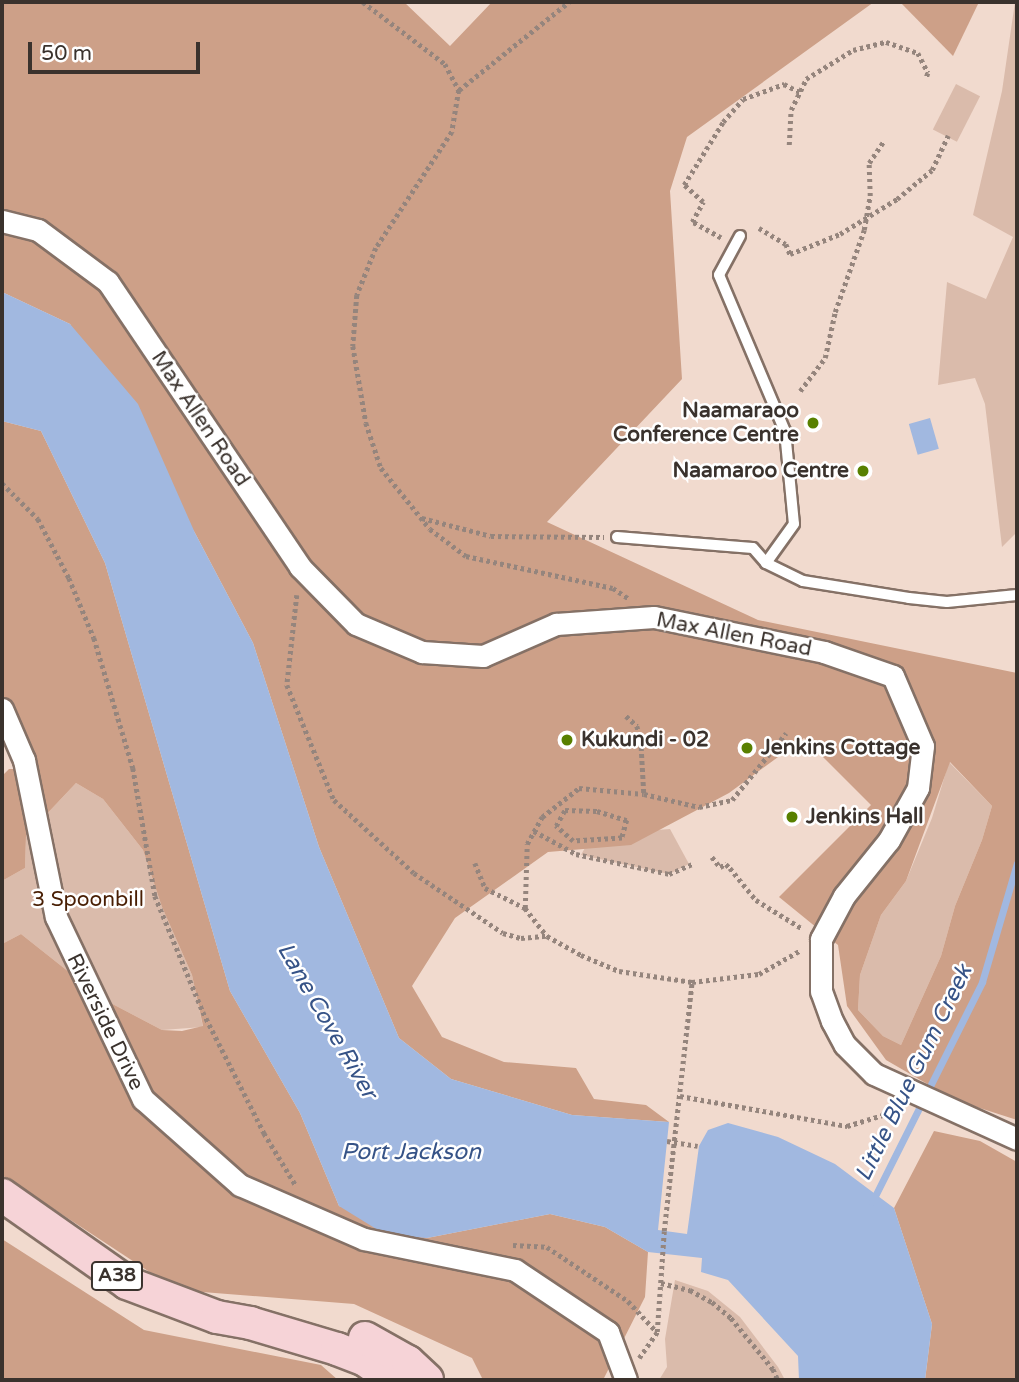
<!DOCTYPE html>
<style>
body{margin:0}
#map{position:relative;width:1019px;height:1382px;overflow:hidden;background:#f1dace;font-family:"Varela Round",sans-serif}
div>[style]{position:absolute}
.green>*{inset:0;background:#dabbab;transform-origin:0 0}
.forest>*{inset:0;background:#cda088}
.water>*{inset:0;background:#a1b8e0;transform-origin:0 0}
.stream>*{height:7px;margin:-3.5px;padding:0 3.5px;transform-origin:3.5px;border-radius:3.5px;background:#a1b8e0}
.path>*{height:4.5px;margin-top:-2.25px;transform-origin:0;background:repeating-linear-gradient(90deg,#95857d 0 3.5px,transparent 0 7px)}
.roads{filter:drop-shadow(2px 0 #857166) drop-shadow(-2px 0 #857166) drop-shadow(0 2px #857166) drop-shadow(0 -2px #857166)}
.service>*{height:10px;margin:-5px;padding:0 5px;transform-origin:5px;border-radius:5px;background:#fff}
.minor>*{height:21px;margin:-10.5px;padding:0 10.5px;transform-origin:10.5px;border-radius:10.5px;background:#fff}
.primary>*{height:32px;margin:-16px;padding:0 16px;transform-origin:16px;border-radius:16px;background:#f6d3d7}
.dots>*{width:19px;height:19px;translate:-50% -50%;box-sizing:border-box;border:4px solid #fff;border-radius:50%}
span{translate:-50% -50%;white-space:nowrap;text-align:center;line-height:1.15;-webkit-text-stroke:5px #fff;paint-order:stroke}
.shield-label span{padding:2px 5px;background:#fff;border:2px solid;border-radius:5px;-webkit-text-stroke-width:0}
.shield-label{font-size:19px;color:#3a322d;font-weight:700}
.poi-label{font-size:21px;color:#3a322d;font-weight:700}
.right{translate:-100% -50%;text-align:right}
.left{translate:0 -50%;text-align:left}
.street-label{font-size:21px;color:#3a322d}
.park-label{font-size:21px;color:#481e03}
.water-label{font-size:23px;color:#365387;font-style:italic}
.frame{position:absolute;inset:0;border:4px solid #3a322d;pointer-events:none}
.scale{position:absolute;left:28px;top:42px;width:172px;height:32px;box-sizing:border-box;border:4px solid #3a322d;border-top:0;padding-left:9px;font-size:21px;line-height:24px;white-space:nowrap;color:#3a322d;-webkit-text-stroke:5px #fff;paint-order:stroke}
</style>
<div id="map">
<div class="green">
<i style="clip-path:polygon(1015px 2px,1017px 2px,1017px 532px,1002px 547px,985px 404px,975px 378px,938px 385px,947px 282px,986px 299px,1013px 237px,973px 215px,1002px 91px)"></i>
<i style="left:956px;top:84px;width:27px;height:51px;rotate:27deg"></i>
<i style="clip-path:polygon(949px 762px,992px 806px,982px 840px,955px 906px,941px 956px,901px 1045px,883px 1036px,858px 1010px,860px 975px,881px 915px,906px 881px,932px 818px)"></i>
<i style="clip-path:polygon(76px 783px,103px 799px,143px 850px,162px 907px,192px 975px,203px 1027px,162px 1030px,103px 999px,21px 934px,2px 944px,2px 881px,25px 868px,26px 836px)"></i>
<i style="clip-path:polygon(670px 829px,689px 864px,669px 874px,581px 855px,592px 835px)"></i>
<i style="clip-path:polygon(675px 1280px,708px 1291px,740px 1317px,778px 1367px,785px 1380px,659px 1380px,667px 1367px,665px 1339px)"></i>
</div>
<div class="forest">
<i style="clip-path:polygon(evenodd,2px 2px,404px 2px,450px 46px,492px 2px,874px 2px,687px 137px,670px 191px,682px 379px,547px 522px,758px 620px,1017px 673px,1017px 1120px,955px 1100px,886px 1060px,847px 1006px,838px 945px,779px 897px,871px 805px,804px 738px,729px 793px,631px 845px,548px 852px,455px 918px,412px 986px,442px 1037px,504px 1062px,576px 1068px,594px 1099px,646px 1105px,669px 1122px,572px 1115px,451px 1079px,399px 1038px,319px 847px,253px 643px,195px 533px,70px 324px,2px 292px,2px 2px,950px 762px,992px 806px,982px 840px,955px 906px,941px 956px,901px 1045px,883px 1036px,858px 1010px,860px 975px,881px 915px,906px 881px,950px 762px)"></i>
<i style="clip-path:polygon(900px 2px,979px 2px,953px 56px)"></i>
<i style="clip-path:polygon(2px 421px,41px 431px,105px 563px,230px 991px,300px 1113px,339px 1206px,427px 1238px,550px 1214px,605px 1227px,648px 1252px,645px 1297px,603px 1380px,483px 1380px,472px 1358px,354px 1304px,177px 1290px,2px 1175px,2px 944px,21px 934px,103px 999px,162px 1030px,182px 1031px,203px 1026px,192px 975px,162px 907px,143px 850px,103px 799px,76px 783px,26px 836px,25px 868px,2px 881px,2px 776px,9px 769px,17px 769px,2px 709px)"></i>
<i style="clip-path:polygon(934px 1131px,980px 1141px,1017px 1162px,1017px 1380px,925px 1380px,932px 1324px,894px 1208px)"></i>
<i style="clip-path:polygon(2px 1239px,144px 1330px,321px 1365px,338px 1380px,2px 1380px)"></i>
</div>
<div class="water">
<i style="clip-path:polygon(2px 292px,70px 324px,138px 404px,195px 533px,253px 643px,319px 847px,399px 1038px,451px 1079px,572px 1115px,669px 1122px,658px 1230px,687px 1234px,699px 1146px,708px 1130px,728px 1123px,778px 1137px,835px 1164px,894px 1208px,932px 1324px,925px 1380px,799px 1380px,798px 1356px,728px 1280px,701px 1272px,702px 1258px,648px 1252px,605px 1227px,550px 1214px,427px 1238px,386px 1235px,339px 1206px,300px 1113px,230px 991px,105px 563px,41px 431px,2px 421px)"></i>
<i style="left:930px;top:418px;width:32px;height:22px;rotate:74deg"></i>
</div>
<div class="stream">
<i style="left:872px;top:1202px;width:246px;rotate:-63.4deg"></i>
<i style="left:982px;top:982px;width:124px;rotate:-73.6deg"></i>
</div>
<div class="path">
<i style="left:363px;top:2px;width:103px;rotate:37.1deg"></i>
<i style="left:445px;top:64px;width:30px;rotate:62deg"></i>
<i style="left:459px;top:90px;width:43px;rotate:99.5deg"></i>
<i style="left:452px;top:132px;width:139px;rotate:123.2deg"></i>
<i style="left:376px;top:248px;width:51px;rotate:112deg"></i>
<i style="left:357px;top:295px;width:51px;rotate:94.5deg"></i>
<i style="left:353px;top:346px;width:78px;rotate:80.4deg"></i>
<i style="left:366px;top:423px;width:47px;rotate:71.6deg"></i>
<i style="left:381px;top:468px;width:78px;rotate:51.2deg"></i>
<i style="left:430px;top:529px;width:45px;rotate:36.9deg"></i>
<i style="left:466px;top:556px;width:150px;rotate:12.3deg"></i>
<i style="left:613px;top:588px;width:18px;rotate:34deg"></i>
<i style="left:459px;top:90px;width:141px;rotate:-38.7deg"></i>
<i style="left:789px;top:145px;width:35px;rotate:-87deg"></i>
<i style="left:791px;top:110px;width:34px;rotate:-64deg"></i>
<i style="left:806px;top:79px;width:55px;rotate:-31.7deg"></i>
<i style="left:853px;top:50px;width:34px;rotate:-14deg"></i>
<i style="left:886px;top:42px;width:34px;rotate:19deg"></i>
<i style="left:918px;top:53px;width:22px;rotate:63deg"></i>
<i style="left:928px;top:73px;width:6px;rotate:108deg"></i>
<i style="left:759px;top:228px;width:31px;rotate:31deg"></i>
<i style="left:786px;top:244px;width:11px;rotate:68deg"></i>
<i style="left:790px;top:254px;width:54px;rotate:-21.8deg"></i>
<i style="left:840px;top:234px;width:67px;rotate:-31.6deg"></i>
<i style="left:897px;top:199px;width:45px;rotate:-39.6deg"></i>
<i style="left:932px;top:170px;width:38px;rotate:-65deg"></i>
<i style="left:721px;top:238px;width:33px;rotate:-151deg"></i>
<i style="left:692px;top:222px;width:23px;rotate:-61deg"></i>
<i style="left:703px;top:202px;width:25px;rotate:-138deg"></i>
<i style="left:684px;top:185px;width:74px;rotate:-58.2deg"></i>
<i style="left:723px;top:122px;width:30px;rotate:-49deg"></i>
<i style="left:743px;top:99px;width:44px;rotate:-20.1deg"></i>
<i style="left:784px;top:84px;width:18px;rotate:27deg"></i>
<i style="left:800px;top:391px;width:41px;rotate:-52.9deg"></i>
<i style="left:825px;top:358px;width:47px;rotate:-77.7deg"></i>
<i style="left:835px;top:312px;width:87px;rotate:-70.5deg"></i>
<i style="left:864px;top:230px;width:35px;rotate:-80deg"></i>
<i style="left:870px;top:196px;width:33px;rotate:-92deg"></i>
<i style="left:869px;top:163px;width:25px;rotate:-56deg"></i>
<i style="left:2px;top:483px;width:51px;rotate:45deg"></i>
<i style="left:38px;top:519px;width:67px;rotate:62.3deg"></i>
<i style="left:69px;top:578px;width:65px;rotate:67.4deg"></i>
<i style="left:94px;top:638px;width:136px;rotate:73.3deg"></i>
<i style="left:133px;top:768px;width:130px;rotate:80.2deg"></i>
<i style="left:155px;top:896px;width:126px;rotate:67.5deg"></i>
<i style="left:203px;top:1012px;width:136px;rotate:63.2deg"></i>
<i style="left:264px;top:1133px;width:60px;rotate:58.7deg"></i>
<i style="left:422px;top:518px;width:71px;rotate:14.6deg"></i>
<i style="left:491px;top:536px;width:113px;rotate:0.5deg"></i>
<i style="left:297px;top:595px;width:91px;rotate:96.3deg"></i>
<i style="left:287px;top:685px;width:124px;rotate:67.8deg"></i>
<i style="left:334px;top:800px;width:108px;rotate:42.4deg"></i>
<i style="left:414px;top:873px;width:107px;rotate:34deg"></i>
<i style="left:503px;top:933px;width:19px;rotate:16deg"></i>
<i style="left:521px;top:938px;width:25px;rotate:-5deg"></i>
<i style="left:626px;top:716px;width:15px;rotate:42deg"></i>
<i style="left:637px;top:726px;width:15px;rotate:74deg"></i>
<i style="left:641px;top:740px;width:54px;rotate:86.8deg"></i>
<i style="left:565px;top:810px;width:32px;rotate:2deg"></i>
<i style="left:597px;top:811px;width:31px;rotate:17deg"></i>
<i style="left:627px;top:820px;width:19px;rotate:106deg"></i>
<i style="left:622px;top:838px;width:49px;rotate:176.5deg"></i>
<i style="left:573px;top:841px;width:23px;rotate:-139deg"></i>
<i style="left:556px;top:826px;width:18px;rotate:-61deg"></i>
<i style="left:534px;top:831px;width:48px;rotate:28.7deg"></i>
<i style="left:576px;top:854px;width:95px;rotate:12.1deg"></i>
<i style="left:669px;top:874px;width:26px;rotate:-23deg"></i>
<i style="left:712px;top:857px;width:13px;rotate:51deg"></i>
<i style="left:720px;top:867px;width:7px;rotate:-27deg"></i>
<i style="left:726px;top:864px;width:6px;rotate:45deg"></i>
<i style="left:730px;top:868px;width:41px;rotate:50.9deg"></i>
<i style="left:756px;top:900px;width:55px;rotate:31.7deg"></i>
<i style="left:475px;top:863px;width:27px;rotate:68deg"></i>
<i style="left:485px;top:888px;width:45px;rotate:26.6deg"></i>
<i style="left:525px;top:908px;width:36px;rotate:52deg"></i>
<i style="left:547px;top:936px;width:39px;rotate:29deg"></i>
<i style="left:581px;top:955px;width:41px;rotate:22.8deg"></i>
<i style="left:619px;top:971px;width:74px;rotate:8.6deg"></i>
<i style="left:692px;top:982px;width:67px;rotate:-6.8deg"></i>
<i style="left:759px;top:974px;width:48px;rotate:-29.7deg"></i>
<i style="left:525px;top:908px;width:64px;rotate:-88.2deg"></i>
<i style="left:527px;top:844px;width:31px;rotate:-61deg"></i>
<i style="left:542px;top:817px;width:47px;rotate:-38.1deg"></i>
<i style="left:579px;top:788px;width:65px;rotate:5.3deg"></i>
<i style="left:644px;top:794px;width:57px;rotate:13.3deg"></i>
<i style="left:699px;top:807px;width:34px;rotate:-12deg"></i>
<i style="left:732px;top:800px;width:86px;rotate:-51.1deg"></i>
<i style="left:680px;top:1096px;width:170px;rotate:10.2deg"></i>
<i style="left:847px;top:1126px;width:37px;rotate:-17deg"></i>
<i style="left:882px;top:1115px;width:16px;rotate:-43deg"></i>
<i style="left:667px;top:1141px;width:31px;rotate:9deg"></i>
<i style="left:513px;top:1245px;width:34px;rotate:3deg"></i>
<i style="left:547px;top:1247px;width:97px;rotate:33.7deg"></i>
<i style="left:628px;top:1301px;width:42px;rotate:46.9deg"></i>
<i style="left:661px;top:1283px;width:30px;rotate:14deg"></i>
<i style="left:690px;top:1290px;width:25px;rotate:29deg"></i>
<i style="left:712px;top:1302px;width:25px;rotate:40deg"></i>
<i style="left:731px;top:1318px;width:66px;rotate:50.5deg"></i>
<i style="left:773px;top:1369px;width:12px;rotate:66deg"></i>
<i style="left:639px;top:1358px;width:32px;rotate:-55deg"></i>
<i style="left:657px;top:1332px;width:101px;rotate:-86deg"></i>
<i style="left:664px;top:1231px;width:251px;rotate:-83.6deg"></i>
</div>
<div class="roads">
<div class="service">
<i style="left:740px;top:236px;width:44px;rotate:118.3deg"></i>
<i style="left:719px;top:275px;width:169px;rotate:67.1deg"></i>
<i style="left:785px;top:431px;width:93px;rotate:84.5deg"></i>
<i style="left:794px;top:524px;width:48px;rotate:125.7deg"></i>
<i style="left:617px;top:537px;width:136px;rotate:4.6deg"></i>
<i style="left:753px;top:548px;width:20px;rotate:49deg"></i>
<i style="left:766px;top:563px;width:41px;rotate:25.9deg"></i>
<i style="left:803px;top:581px;width:107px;rotate:9.1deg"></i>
<i style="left:909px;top:598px;width:38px;rotate:6deg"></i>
<i style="left:947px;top:602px;width:70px;rotate:-5.7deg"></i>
</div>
<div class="minor">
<i style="left:2px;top:221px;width:37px;rotate:14deg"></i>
<i style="left:38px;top:230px;width:87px;rotate:36.6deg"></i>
<i style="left:108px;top:282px;width:344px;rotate:56deg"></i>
<i style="left:300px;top:567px;width:80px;rotate:45.5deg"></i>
<i style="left:356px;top:624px;width:72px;rotate:23deg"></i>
<i style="left:422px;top:652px;width:61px;rotate:3.8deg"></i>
<i style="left:483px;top:656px;width:80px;rotate:-23.7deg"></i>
<i style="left:556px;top:624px;width:98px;rotate:-4.1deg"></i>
<i style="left:654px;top:617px;width:174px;rotate:11.6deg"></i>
<i style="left:824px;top:652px;width:73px;rotate:19.2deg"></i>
<i style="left:893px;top:676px;width:76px;rotate:66.8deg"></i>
<i style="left:923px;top:746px;width:42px;rotate:96.8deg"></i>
<i style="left:918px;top:788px;width:60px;rotate:119.1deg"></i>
<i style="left:889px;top:840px;width:72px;rotate:128.8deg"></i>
<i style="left:844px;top:896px;width:49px;rotate:118.1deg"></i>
<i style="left:821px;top:939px;width:52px;rotate:90deg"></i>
<i style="left:821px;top:991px;width:32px;rotate:70deg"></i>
<i style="left:832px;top:1021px;width:27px;rotate:62deg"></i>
<i style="left:845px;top:1045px;width:41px;rotate:45deg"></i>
<i style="left:874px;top:1074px;width:157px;rotate:24.4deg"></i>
<i style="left:2px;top:709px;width:56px;rotate:66.7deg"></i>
<i style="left:24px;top:760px;width:160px;rotate:78.5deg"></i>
<i style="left:56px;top:917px;width:202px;rotate:64.5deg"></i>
<i style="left:143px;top:1099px;width:130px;rotate:41.6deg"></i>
<i style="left:240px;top:1185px;width:135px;rotate:23.5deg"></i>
<i style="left:364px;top:1239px;width:154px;rotate:11.6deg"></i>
<i style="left:515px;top:1270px;width:112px;rotate:33.7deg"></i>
<i style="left:608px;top:1332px;width:51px;rotate:69.4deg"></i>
</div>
<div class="primary">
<i style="left:2px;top:1195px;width:153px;rotate:35.1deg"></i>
<i style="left:127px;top:1283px;width:96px;rotate:20.7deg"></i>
<i style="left:217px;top:1317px;width:34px;rotate:10deg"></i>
<i style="left:250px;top:1323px;width:91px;rotate:16.6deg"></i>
<i style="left:337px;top:1349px;width:30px;rotate:21deg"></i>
<i style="left:365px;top:1360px;width:35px;rotate:35deg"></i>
<i style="left:365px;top:1338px;width:49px;rotate:29.2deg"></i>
<i style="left:408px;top:1362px;width:26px;rotate:43deg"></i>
</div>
</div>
<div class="dots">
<i style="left:813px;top:423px;background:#588000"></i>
<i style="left:863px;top:471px;background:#588000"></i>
<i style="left:567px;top:740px;background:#588000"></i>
<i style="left:747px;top:748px;background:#588000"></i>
<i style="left:792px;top:817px;background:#588000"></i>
</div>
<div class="shield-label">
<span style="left:117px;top:1276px">A38</span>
</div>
<div class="poi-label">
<span class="right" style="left:799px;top:423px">Naamaraoo<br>Conference Centre</span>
<span class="right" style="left:849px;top:471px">Naamaroo Centre</span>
<span class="left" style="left:581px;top:740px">Kukundi - 02</span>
<span class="left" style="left:761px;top:748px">Jenkins Cottage</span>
<span class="left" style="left:806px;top:817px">Jenkins Hall</span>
</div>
<div class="street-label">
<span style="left:200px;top:419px;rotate:56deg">Max Allen Road</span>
<span style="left:734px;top:635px;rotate:11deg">Max Allen Road</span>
<span style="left:105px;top:1022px;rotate:64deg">Riverside Drive</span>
</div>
<div class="park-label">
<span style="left:88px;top:900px">3 Spoonbill</span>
</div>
<div class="water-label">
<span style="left:327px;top:1021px;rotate:60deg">Lane Cove River</span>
<span style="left:914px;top:1073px;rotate:-64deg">Little Blue Gum Creek</span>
<span style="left:411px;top:1152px">Port Jackson</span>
</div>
<div class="frame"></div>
<div class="scale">50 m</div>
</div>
